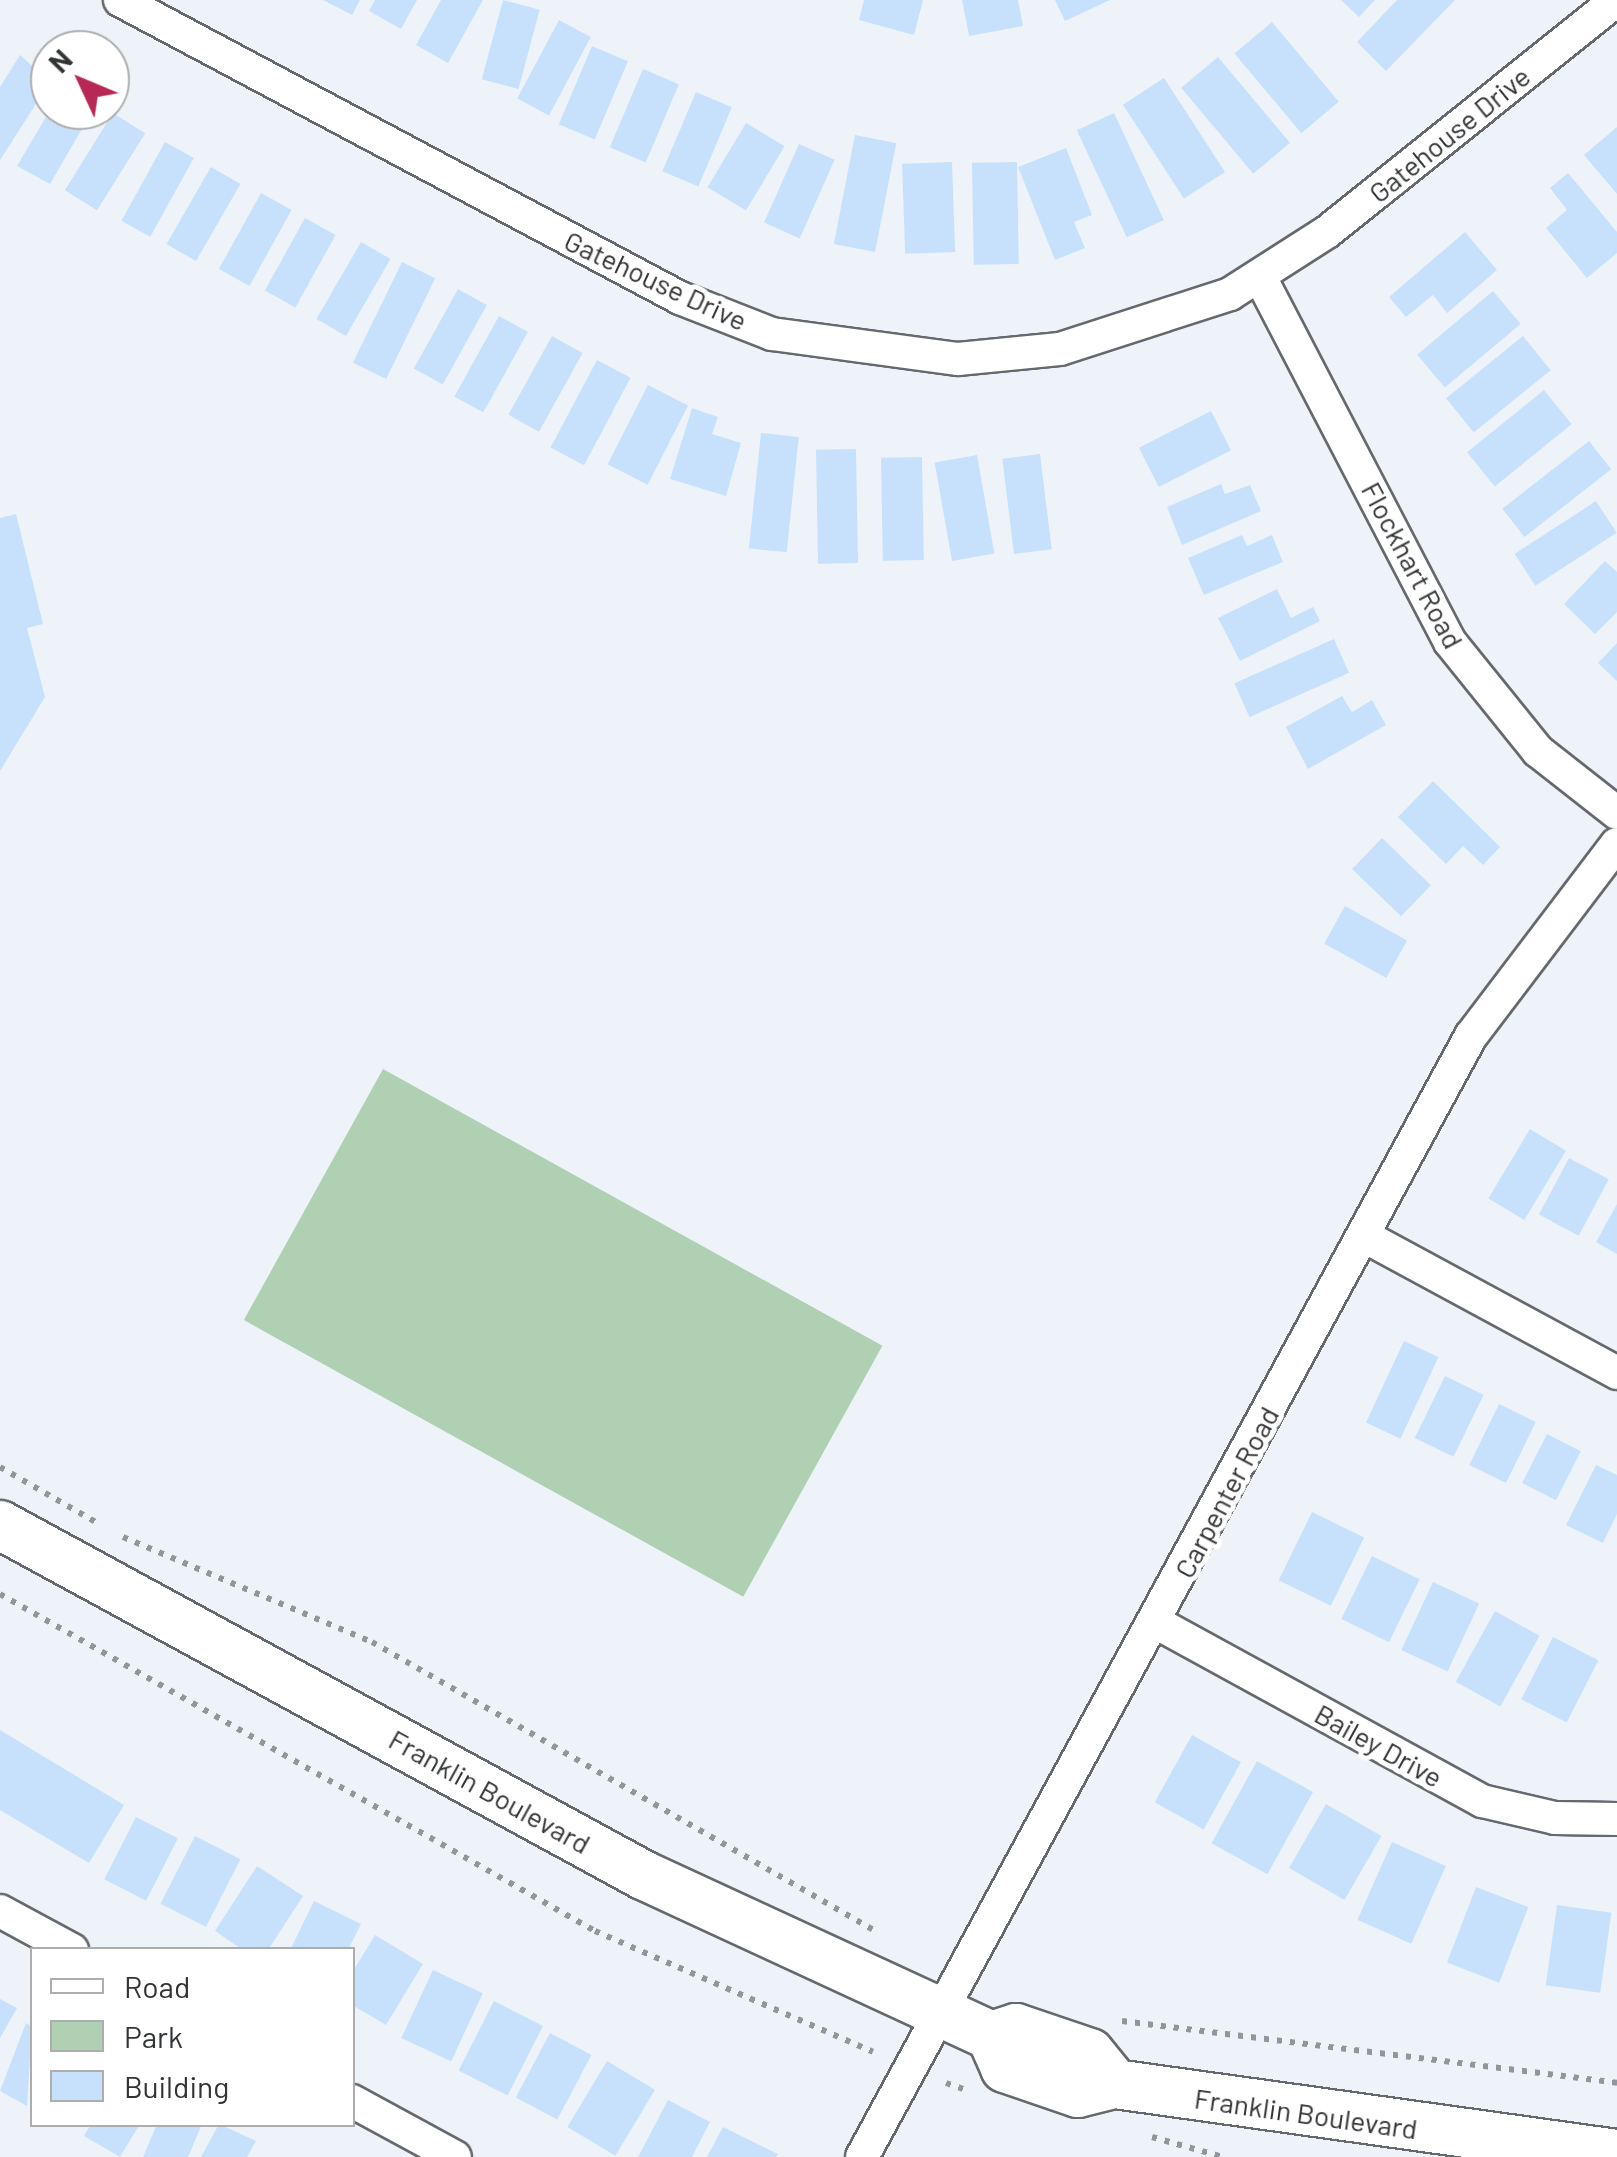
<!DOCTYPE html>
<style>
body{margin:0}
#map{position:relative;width:1617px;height:2157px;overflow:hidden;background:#eef3f9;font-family:Barlow,sans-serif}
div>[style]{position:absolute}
.green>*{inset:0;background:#b0d0b3;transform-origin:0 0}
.building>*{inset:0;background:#c7e1fc;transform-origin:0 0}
.path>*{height:6px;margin-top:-3px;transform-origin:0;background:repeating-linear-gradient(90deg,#92969a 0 5px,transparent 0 13px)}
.roads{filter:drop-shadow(2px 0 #65696e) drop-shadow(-2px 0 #65696e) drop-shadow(0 2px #65696e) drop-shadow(0 -2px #65696e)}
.street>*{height:32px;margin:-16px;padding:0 16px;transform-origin:16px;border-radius:16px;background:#fff}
.secondary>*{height:48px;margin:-24px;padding:0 24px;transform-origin:24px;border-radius:24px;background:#fff}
span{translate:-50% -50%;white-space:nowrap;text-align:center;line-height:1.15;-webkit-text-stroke:10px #fff;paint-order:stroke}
.street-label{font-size:28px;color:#313335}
.legend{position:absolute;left:30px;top:1947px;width:325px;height:180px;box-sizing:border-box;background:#fff;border:2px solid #adadae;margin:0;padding:12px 18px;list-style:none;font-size:30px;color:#313335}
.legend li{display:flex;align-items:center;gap:20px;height:50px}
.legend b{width:50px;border:2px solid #adadae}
.north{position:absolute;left:30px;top:30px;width:100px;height:100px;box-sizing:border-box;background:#fff;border:2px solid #adadae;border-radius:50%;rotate:314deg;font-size:28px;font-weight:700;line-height:40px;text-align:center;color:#313335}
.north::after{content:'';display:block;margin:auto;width:35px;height:45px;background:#b72856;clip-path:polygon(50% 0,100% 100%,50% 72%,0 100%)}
</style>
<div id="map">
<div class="green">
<i style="left:383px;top:1069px;width:571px;height:287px;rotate:29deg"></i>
</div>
<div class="building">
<i style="clip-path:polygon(323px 0,360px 0,352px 15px)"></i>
<i style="clip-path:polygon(375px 0,417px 0,401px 29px,369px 11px)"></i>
<i style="clip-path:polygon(441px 0,483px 0,448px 63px,416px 45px)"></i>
<i style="left:503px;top:0;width:38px;height:82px;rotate:15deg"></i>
<i style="clip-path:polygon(864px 0,923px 0,914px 35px,859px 20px)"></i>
<i style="clip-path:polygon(962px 0,1018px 0,1023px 26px,969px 36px)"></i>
<i style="clip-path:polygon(1055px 0,1110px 0,1065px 21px)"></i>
<i style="clip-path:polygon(1341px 0,1375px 0,1359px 17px)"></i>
<i style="clip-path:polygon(1397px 0,1455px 0,1386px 71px,1357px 42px)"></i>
<i style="left:559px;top:20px;width:36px;height:89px;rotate:28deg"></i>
<i style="left:1272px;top:22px;width:104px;height:49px;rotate:50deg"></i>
<i style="left:592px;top:46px;width:39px;height:85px;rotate:23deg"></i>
<i style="clip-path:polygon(20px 55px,50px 82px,0 160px,0 87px)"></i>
<i style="left:1218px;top:57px;width:112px;height:48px;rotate:50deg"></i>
<i style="left:643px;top:69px;width:39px;height:85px;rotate:23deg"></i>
<i style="left:1164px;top:78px;width:112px;height:49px;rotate:57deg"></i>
<i style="left:696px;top:92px;width:39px;height:86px;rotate:23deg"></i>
<i style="clip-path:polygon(50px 110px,93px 110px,50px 184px,17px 166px)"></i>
<i style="left:113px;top:113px;width:38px;height:91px;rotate:32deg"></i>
<i style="left:1114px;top:113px;width:118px;height:41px;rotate:65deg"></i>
<i style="left:746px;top:123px;width:45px;height:75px;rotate:31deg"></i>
<i style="clip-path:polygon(1617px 127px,1617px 194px,1584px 155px)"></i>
<i style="left:855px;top:135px;width:42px;height:111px;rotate:11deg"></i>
<i style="left:165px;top:142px;width:33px;height:90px;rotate:29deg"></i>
<i style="left:799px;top:144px;width:39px;height:86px;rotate:24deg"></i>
<i style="clip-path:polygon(1066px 148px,1092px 215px,1074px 222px,1085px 248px,1055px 260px,1018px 167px)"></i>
<i style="left:952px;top:162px;width:90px;height:50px;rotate:88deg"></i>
<i style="left:1017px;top:162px;width:102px;height:45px;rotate:89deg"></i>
<i style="left:211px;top:167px;width:34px;height:89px;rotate:30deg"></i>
<i style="clip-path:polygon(1568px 173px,1617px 232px,1617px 253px,1587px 278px,1546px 228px,1567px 210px,1550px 188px)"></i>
<i style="left:261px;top:193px;width:35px;height:87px;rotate:29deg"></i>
<i style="left:305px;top:218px;width:35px;height:83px;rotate:29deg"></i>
<i style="clip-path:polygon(1465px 232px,1497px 270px,1447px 313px,1433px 295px,1406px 317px,1389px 297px)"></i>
<i style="left:361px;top:242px;width:34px;height:89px;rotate:30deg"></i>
<i style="left:402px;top:262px;width:37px;height:112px;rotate:26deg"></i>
<i style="left:458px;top:289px;width:33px;height:91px;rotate:29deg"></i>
<i style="left:1493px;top:291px;width:43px;height:99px;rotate:50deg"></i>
<i style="left:499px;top:316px;width:33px;height:92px;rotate:29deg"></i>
<i style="left:552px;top:336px;width:35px;height:90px;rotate:29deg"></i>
<i style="left:1523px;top:336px;width:44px;height:99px;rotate:51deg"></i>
<i style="left:597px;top:360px;width:38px;height:99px;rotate:28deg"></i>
<i style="left:648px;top:385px;width:45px;height:89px;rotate:27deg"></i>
<i style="left:1544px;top:390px;width:44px;height:99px;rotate:51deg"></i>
<i style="clip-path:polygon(692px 408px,718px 417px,712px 434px,741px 443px,726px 496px,670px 479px)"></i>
<i style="left:1211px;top:411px;width:44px;height:81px;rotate:63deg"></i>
<i style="left:761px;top:433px;width:38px;height:116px;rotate:6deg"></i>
<i style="left:1589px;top:441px;width:36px;height:110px;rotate:52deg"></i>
<i style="left:856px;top:449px;width:114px;height:40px;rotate:89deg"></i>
<i style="left:1040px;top:454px;width:96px;height:38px;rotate:83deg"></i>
<i style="left:977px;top:455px;width:100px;height:43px;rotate:80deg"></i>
<i style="left:922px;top:457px;width:103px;height:41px;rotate:89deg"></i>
<i style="clip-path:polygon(1221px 484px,1225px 494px,1250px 485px,1261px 511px,1182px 545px,1167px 507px)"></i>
<i style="left:1596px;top:501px;width:38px;height:97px;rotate:57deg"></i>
<i style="clip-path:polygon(16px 514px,43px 624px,27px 628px,45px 697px,0 771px,0 518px)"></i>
<i style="clip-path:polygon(1242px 535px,1247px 546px,1272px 535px,1283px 562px,1204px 595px,1188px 558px)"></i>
<i style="clip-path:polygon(1605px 561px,1617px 572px,1617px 612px,1595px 634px,1564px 604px)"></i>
<i style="clip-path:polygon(1277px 589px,1291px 618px,1313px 607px,1320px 621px,1240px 661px,1218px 618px)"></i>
<i style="left:1334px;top:639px;width:37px;height:109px;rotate:66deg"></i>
<i style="clip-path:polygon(1617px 643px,1617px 681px,1598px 663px)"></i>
<i style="clip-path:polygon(1342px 696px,1352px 712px,1372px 700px,1386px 725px,1308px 769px,1286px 727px)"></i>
<i style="clip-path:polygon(1433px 781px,1500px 847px,1483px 865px,1463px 846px,1446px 864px,1398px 817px)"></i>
<i style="left:1382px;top:838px;width:68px;height:43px;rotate:44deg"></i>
<i style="left:1345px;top:906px;width:71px;height:43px;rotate:29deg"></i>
<i style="left:1530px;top:1129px;width:42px;height:81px;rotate:31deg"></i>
<i style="left:1569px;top:1158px;width:45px;height:64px;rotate:28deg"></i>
<i style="clip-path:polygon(1617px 1204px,1617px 1254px,1596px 1242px)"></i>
<i style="left:1404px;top:1341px;width:38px;height:90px;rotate:25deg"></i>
<i style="left:1445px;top:1376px;width:43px;height:69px;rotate:26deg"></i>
<i style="left:1499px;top:1404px;width:41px;height:68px;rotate:26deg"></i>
<i style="left:1547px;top:1434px;width:38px;height:55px;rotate:27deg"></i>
<i style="clip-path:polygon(1596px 1465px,1617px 1475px,1617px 1514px,1603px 1543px,1566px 1525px)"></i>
<i style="left:1312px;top:1512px;width:58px;height:76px;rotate:26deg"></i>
<i style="left:1372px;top:1556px;width:53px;height:70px;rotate:26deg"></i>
<i style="left:1433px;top:1582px;width:51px;height:75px;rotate:25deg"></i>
<i style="left:1495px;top:1611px;width:51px;height:81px;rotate:29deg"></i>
<i style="left:1553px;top:1637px;width:51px;height:70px;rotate:27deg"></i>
<i style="clip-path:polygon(0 1730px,124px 1805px,89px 1863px,0 1810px)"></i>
<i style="left:1192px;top:1735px;width:56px;height:77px;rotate:29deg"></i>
<i style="left:1257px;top:1761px;width:64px;height:94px;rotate:29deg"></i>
<i style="left:1326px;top:1804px;width:64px;height:74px;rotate:30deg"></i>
<i style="left:136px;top:1817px;width:47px;height:70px;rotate:27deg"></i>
<i style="left:195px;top:1836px;width:51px;height:76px;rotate:27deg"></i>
<i style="left:1392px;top:1842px;width:59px;height:85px;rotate:24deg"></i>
<i style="clip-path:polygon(257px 1866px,303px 1896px,268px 1950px,243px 1950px,215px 1931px)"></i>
<i style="left:1476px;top:1887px;width:56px;height:81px;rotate:21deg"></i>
<i style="clip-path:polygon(314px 1901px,361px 1924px,348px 1950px,290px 1950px)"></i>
<i style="left:1557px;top:1905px;width:55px;height:81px;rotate:8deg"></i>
<i style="clip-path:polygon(375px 1935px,423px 1964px,386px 2025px,352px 2005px,352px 1973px)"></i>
<i style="left:433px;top:1970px;width:55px;height:75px;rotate:25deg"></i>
<i style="clip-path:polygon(0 1999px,17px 2008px,0 2038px)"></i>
<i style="left:494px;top:2001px;width:55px;height:78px;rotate:27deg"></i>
<i style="clip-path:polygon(26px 2023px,32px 2027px,27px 2106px,0 2091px)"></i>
<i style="left:550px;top:2033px;width:47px;height:73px;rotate:28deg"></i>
<i style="left:607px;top:2061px;width:56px;height:77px;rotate:31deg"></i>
<i style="clip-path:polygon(668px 2100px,710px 2122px,692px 2157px,638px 2157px)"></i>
<i style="clip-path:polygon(91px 2124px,140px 2124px,120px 2157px,84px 2136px)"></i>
<i style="clip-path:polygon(157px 2124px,202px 2124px,188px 2157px,143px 2157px)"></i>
<i style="clip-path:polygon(219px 2124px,256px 2141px,247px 2157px,201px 2157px)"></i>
<i style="clip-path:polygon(723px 2127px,778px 2154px,776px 2157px,707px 2157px)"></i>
</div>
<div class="path">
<i style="left:0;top:1467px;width:114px;rotate:29.9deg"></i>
<i style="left:123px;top:1537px;width:270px;rotate:22.9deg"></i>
<i style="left:372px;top:1642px;width:577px;rotate:29.86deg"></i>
<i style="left:0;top:1594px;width:684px;rotate:29.53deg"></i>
<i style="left:595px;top:1931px;width:303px;rotate:23.5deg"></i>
<i style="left:1122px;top:2021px;width:499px;rotate:7.1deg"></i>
<i style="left:946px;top:2083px;width:21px;rotate:19deg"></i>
<i style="left:1152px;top:2137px;width:74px;rotate:15.7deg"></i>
</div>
<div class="roads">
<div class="street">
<i style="left:120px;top:0;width:634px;rotate:28.02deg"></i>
<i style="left:680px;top:298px;width:99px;rotate:21.4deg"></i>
<i style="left:772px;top:334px;width:188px;rotate:7.7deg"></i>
<i style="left:958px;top:359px;width:102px;rotate:-5.6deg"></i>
<i style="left:1060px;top:349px;width:179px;rotate:-17.9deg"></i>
<i style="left:1230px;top:294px;width:115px;rotate:-32.6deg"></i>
<i style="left:1327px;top:232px;width:371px;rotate:-38.7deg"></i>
<i style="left:1260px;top:277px;width:411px;rotate:62.5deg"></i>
<i style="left:1450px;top:642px;width:140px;rotate:51.1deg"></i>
<i style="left:1538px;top:751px;width:100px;rotate:38.1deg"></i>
<i style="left:1364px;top:1236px;width:288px;rotate:28.4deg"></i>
<i style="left:1155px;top:1622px;width:373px;rotate:28.7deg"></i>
<i style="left:1482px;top:1801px;width:75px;rotate:13.1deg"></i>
<i style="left:1555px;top:1818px;width:62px;rotate:0.9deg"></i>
<i style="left:0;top:1911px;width:82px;rotate:28.4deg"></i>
<i style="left:352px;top:2101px;width:117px;rotate:28.5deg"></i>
<i style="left:862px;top:2157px;width:1276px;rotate:-61.49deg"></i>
<i style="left:1471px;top:1036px;width:241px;rotate:-52.8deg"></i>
</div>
<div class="secondary">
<i style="left:0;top:1525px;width:732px;rotate:28.56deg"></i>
<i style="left:643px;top:1875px;width:383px;rotate:24.8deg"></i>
<i style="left:991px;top:2036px;width:26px;rotate:-18deg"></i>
<i style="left:1016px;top:2028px;width:78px;rotate:18.7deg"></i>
<i style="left:1090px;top:2053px;width:40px;rotate:51deg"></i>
<i style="left:991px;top:2036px;width:35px;rotate:66deg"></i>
<i style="left:1005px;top:2068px;width:77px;rotate:18.9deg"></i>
<i style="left:1078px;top:2093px;width:38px;rotate:-14deg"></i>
<i style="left:1115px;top:2084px;width:507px;rotate:7.94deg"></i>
</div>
</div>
<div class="street-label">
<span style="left:1449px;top:134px;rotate:-39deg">Gatehouse Drive</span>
<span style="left:656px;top:280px;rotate:25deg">Gatehouse Drive</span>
<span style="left:1413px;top:565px;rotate:62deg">Flockhart Road</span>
<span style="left:1226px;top:1492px;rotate:-62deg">Carpenter Road</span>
<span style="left:1379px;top:1745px;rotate:29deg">Bailey Drive</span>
<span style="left:490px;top:1791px;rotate:29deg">Franklin Boulevard</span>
<span style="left:1306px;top:2113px;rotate:8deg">Franklin Boulevard</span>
</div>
<ul class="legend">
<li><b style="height:12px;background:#fff"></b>Road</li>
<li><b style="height:28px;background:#b0d0b3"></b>Park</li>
<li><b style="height:28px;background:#c7e1fc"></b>Building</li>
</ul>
<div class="north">N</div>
</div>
